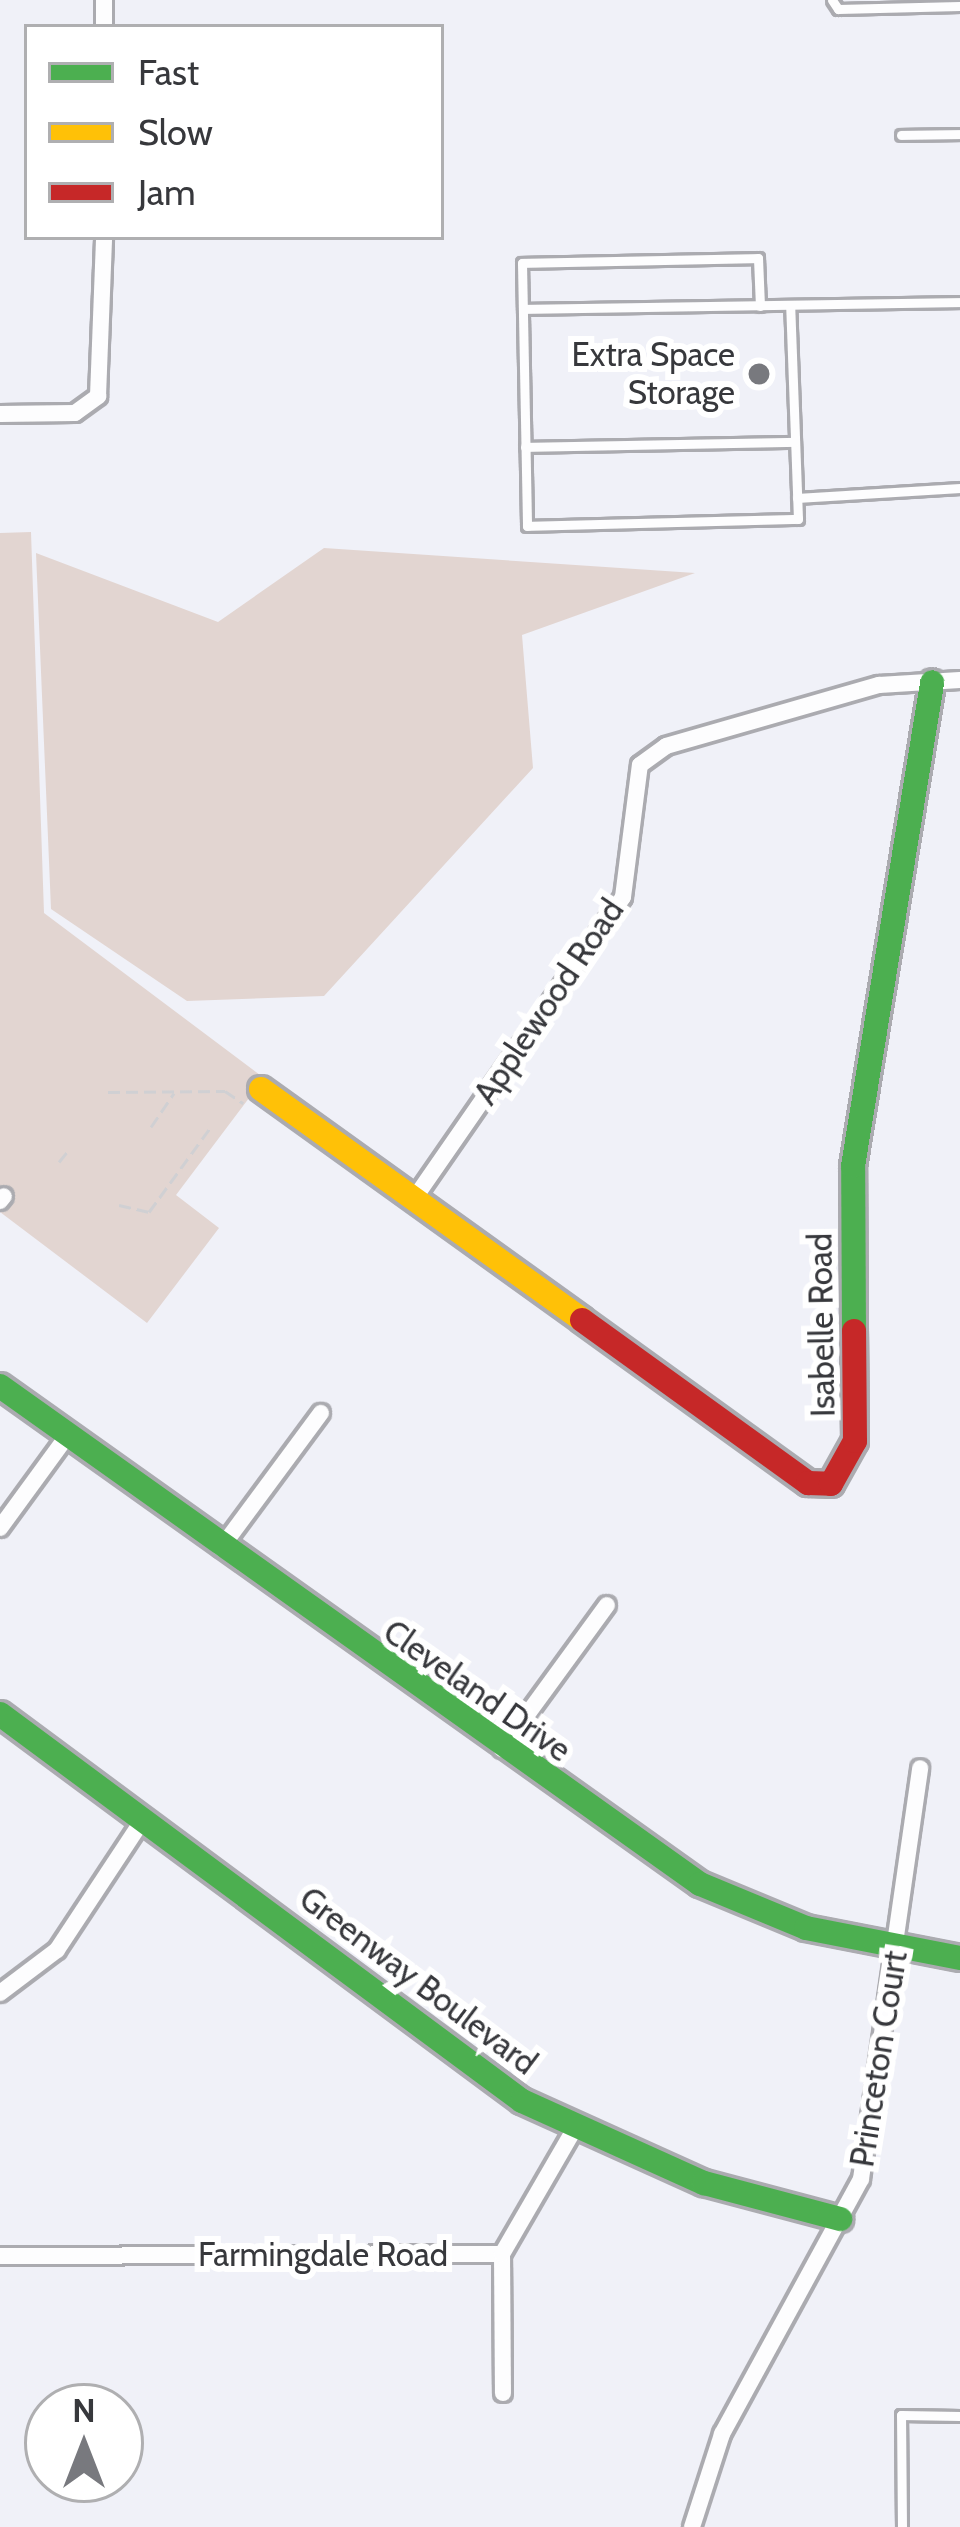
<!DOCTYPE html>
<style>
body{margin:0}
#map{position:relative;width:960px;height:2527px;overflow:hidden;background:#f0f1f8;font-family:Cabin,sans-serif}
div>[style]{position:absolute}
.green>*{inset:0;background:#e2d5d1}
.path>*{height:3px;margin-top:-1.5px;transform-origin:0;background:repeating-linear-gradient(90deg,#d0d0d3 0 12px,transparent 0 18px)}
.roads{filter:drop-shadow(3px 0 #ababb0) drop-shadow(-3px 0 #ababb0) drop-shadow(0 3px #ababb0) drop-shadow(0 -3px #ababb0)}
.lane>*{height:9px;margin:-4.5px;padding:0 4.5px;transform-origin:4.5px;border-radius:4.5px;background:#fdfdfe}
.street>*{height:16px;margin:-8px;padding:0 8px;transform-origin:8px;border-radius:8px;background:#fdfdfe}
.fast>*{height:24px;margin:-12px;padding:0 12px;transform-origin:12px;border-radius:12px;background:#4caf50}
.slow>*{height:24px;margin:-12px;padding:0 12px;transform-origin:12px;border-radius:12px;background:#ffc107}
.jam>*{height:24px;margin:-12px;padding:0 12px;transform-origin:12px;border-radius:12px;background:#c62828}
.dots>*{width:33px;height:33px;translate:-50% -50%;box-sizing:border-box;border:6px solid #fff;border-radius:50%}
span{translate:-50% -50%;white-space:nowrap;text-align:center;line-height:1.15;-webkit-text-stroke:12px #fff;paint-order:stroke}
.poi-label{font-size:33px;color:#37383c}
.right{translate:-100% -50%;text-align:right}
.street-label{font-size:33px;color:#37383c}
.legend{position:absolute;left:24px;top:24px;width:420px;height:216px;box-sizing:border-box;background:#fff;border:3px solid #afafb1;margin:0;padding:15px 21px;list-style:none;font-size:36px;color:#37383c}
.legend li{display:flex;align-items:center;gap:24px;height:60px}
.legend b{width:60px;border:3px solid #afafb1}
.north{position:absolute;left:24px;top:2383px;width:120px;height:120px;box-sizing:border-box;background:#fff;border:3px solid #afafb1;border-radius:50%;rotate:0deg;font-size:33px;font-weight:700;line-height:48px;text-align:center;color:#37383c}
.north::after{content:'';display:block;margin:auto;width:42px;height:54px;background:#78797e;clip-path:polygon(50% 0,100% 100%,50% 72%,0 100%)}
</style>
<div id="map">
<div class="green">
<i style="clip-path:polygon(31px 532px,44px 913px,264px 1078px,176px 1195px,219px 1228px,147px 1323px,0 1212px,0 533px)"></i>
<i style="clip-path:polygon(324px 548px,695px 573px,522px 635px,533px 768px,324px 996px,187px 1001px,51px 909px,36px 553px,218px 622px)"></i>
</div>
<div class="path">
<i style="left:108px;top:1092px;width:117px;rotate:-0.5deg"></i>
<i style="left:225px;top:1091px;width:22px;rotate:34deg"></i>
<i style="left:151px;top:1127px;width:41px;rotate:-55.9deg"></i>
<i style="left:59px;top:1162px;width:13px;rotate:-51deg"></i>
<i style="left:119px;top:1205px;width:31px;rotate:13deg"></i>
<i style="left:149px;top:1212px;width:104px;rotate:-54deg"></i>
</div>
<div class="roads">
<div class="lane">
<i style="left:832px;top:0;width:11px;rotate:56deg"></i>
<i style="left:838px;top:9px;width:122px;rotate:-1.4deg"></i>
<i style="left:901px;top:135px;width:59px;rotate:-1deg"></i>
<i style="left:760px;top:306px;width:48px;rotate:-92.4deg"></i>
<i style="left:758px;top:258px;width:236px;rotate:178.8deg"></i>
<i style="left:522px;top:263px;width:263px;rotate:88.9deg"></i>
<i style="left:527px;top:526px;width:271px;rotate:-1.5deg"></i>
<i style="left:798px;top:519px;width:214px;rotate:-92.1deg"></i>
<i style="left:523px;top:309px;width:437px;rotate:-0.9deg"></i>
<i style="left:525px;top:447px;width:270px;rotate:-1.1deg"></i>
<i style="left:797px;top:498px;width:163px;rotate:-3.5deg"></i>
<i style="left:902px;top:2527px;width:112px;rotate:-90.5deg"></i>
<i style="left:901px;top:2415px;width:59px;rotate:1deg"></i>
</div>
<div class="street">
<i style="left:104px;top:27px;width:27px;rotate:-90deg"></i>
<i style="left:0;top:414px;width:75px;rotate:-0.8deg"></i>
<i style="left:75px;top:413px;width:29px;rotate:-36deg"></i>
<i style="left:98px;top:396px;width:159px;rotate:-87.8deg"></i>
<i style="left:414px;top:1199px;width:367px;rotate:-55.3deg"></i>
<i style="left:623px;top:897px;width:133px;rotate:-82.7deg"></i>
<i style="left:640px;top:765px;width:32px;rotate:-36deg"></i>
<i style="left:666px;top:746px;width:222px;rotate:-16deg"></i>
<i style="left:879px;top:685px;width:81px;rotate:-3.5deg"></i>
<i style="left:0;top:1201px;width:6px;rotate:-51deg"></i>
<i style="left:0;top:1528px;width:114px;rotate:-53.9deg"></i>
<i style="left:221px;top:1548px;width:168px;rotate:-53.5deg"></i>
<i style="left:502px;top:1749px;width:178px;rotate:-53.9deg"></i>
<i style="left:0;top:1993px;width:71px;rotate:-37deg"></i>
<i style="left:57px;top:1950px;width:158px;rotate:-56.6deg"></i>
<i style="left:502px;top:2254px;width:139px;rotate:89.6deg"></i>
<i style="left:0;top:2256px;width:502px;rotate:-0.23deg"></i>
<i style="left:502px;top:2254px;width:143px;rotate:-59.9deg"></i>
<i style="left:692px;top:2527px;width:98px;rotate:-72.1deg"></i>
<i style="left:722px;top:2434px;width:290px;rotate:-61.4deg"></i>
<i style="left:861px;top:2179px;width:415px;rotate:-81.8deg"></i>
</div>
<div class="fast">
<i style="left:854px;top:1331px;width:165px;rotate:-90.3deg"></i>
<i style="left:853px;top:1166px;width:490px;rotate:-80.7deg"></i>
<i style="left:0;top:1386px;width:859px;rotate:35.43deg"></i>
<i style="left:700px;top:1884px;width:115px;rotate:22.5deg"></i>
<i style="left:806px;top:1928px;width:157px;rotate:11deg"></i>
<i style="left:0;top:1714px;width:650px;rotate:36.55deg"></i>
<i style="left:522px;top:2101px;width:200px;rotate:24.3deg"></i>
<i style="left:704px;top:2183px;width:141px;rotate:14.8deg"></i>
</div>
<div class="slow">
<i style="left:261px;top:1089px;width:395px;rotate:35.7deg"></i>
</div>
<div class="jam">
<i style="left:582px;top:1320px;width:279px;rotate:35.8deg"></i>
<i style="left:808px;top:1483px;width:23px;rotate:2deg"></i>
<i style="left:831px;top:1484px;width:49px;rotate:-60.8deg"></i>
<i style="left:855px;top:1441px;width:110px;rotate:-90.5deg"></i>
</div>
</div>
<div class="dots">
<i style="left:759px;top:374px;background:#78797e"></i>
</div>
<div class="poi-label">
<span class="right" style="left:735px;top:374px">Extra Space<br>Storage</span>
</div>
<div class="street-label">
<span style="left:549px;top:1002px;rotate:-56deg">Applewood Road</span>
<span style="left:822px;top:1325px;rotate:-91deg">Isabelle Road</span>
<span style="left:477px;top:1691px;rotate:35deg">Cleveland Drive</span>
<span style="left:418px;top:1981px;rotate:37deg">Greenway Boulevard</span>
<span style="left:879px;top:2059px;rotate:-81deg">Princeton Court</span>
<span style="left:323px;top:2255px">Farmingdale Road</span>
</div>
<ul class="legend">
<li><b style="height:15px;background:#4caf50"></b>Fast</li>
<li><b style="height:15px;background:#ffc107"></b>Slow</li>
<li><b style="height:15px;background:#c62828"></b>Jam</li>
</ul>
<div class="north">N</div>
</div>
